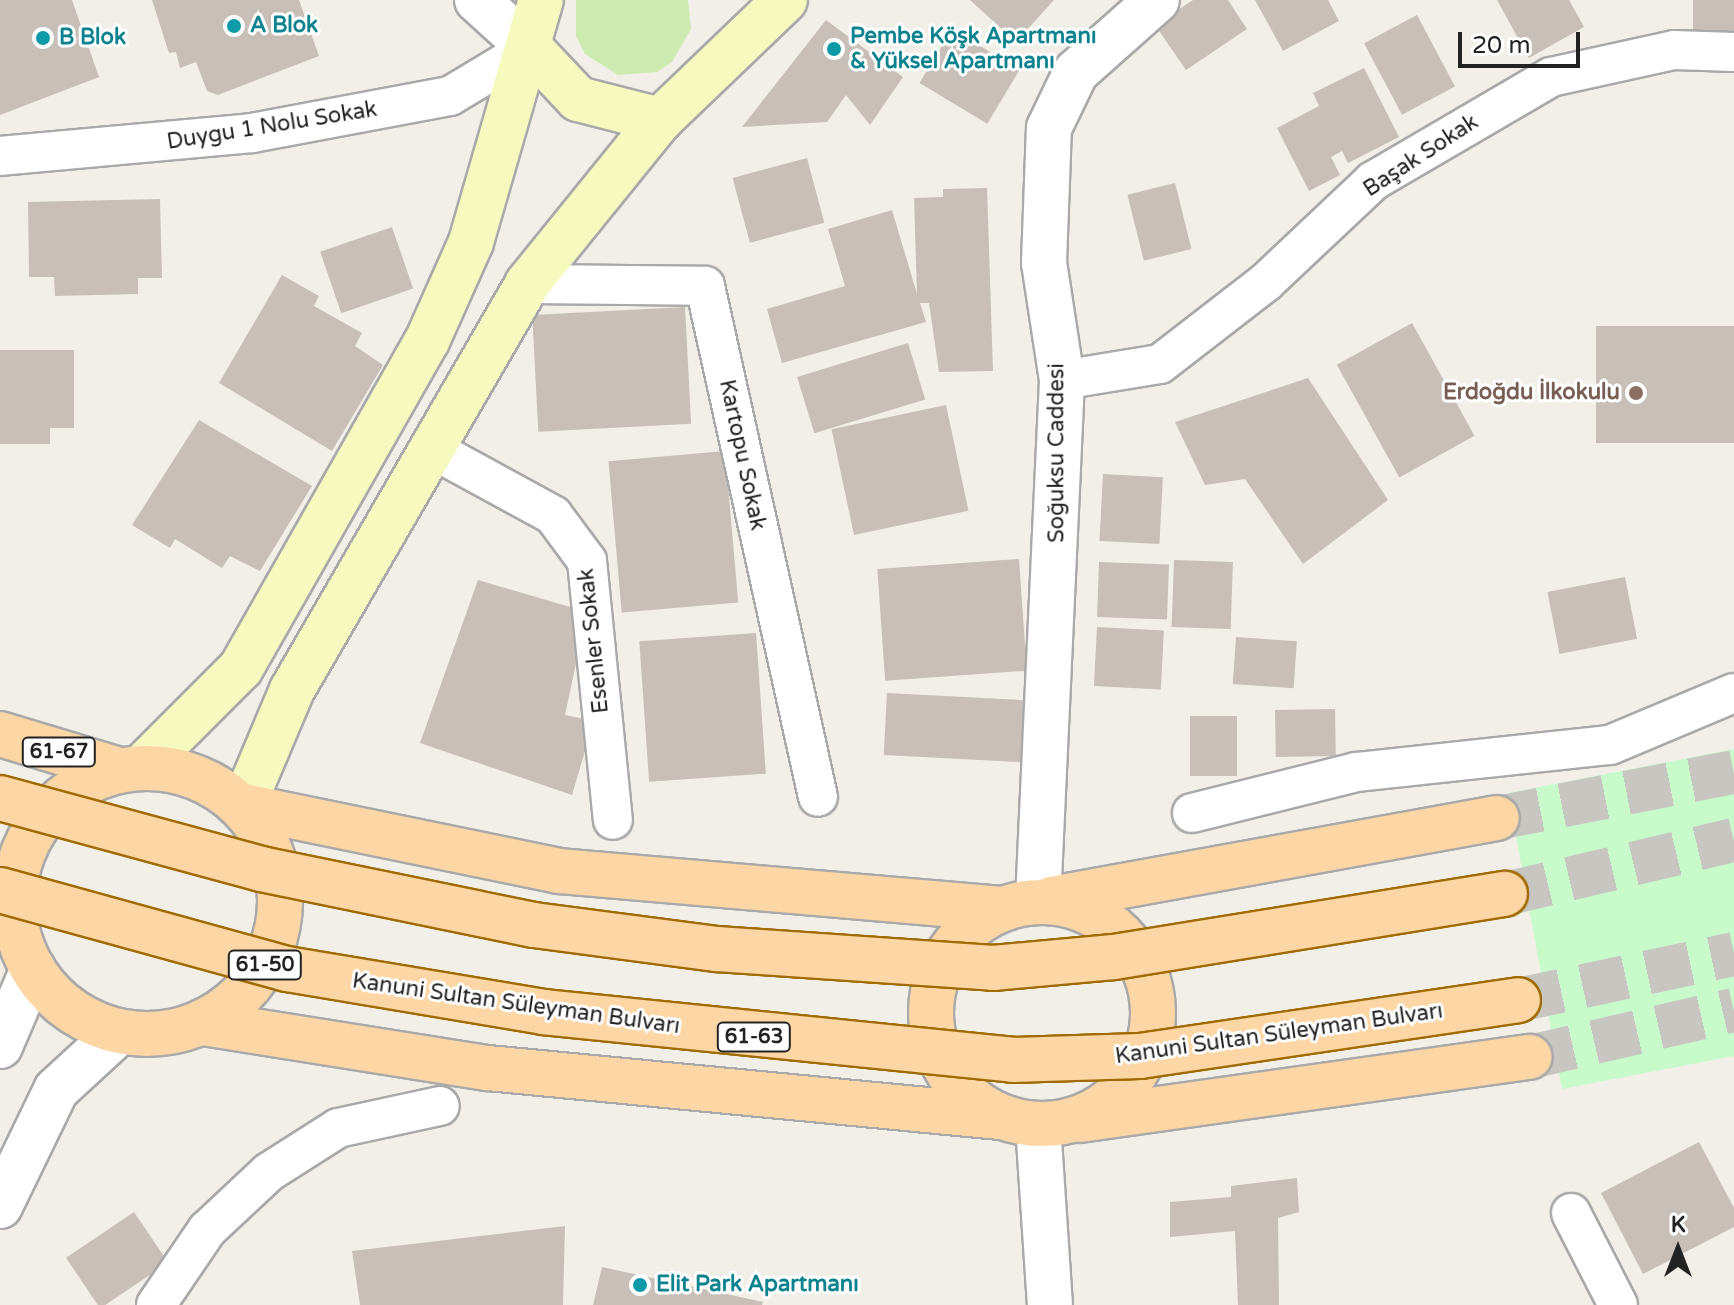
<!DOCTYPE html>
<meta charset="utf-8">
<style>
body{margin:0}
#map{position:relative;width:1734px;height:1305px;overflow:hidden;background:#f2efe9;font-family:"Varela Round",sans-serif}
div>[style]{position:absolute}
.grass>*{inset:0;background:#cdebb0}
.park>*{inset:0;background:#c8facc}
.building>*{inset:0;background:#c7bfb8;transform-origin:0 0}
.secondary-tunnel>*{height:44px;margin-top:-22px;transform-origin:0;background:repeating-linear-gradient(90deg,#c8c6c1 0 44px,transparent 0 66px)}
.primary-tunnel>*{height:44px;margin-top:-22px;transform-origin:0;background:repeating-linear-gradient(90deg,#c8c6c1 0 44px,transparent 0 66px)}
.roads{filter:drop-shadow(2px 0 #a9a9a9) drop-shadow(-2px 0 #a9a9a9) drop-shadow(0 2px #a9a9a9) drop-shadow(0 -2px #a9a9a9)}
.minor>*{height:38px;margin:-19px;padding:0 19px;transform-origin:19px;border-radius:19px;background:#fff}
.tertiary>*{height:44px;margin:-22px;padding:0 22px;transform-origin:22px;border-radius:22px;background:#fff}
.secondary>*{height:44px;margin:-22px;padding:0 22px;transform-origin:22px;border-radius:22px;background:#f7fabf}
.primary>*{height:44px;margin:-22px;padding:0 22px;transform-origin:22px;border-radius:22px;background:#fcd6a4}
.primary>.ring{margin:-22px;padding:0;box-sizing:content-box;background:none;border:44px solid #fcd6a4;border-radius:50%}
.bridges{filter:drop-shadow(2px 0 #a06b00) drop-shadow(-2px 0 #a06b00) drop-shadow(0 2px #a06b00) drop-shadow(0 -2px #a06b00)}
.primary-bridge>*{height:44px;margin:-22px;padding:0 22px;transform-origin:22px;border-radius:22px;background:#fcd6a4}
.dots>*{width:22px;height:22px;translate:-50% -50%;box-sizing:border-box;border:4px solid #fff;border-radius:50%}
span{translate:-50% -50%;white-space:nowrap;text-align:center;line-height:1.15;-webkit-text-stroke:6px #fff;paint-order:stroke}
.shield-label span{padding:2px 6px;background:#fff;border:2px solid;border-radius:6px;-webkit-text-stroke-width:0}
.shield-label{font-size:20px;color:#222;font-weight:700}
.culture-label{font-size:22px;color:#0d838f;font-weight:700}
.left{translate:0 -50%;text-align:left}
.street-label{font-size:22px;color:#222}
.education-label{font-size:22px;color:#785e54;font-weight:700}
.right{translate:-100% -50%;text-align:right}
.north{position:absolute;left:1638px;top:1209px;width:80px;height:80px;-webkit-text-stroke:6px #fff;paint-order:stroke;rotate:0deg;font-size:22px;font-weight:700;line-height:32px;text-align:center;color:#222}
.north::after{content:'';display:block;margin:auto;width:28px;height:36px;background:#222;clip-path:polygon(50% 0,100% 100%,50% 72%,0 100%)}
.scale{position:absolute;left:1458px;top:32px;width:122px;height:36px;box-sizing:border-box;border:4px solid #222;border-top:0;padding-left:10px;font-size:24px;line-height:28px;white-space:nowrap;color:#222;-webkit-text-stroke:6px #fff;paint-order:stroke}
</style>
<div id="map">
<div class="grass">
<i style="clip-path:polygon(576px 0,688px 0,691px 29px,672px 62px,657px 72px,618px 75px,585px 54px,576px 36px)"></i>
</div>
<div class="park">
<i style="clip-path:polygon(1734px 749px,1734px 1056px,1562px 1089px,1508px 793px)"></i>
</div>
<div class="building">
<i style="clip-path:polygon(0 0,72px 0,99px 77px,0 115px)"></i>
<i style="clip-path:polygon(152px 0,299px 0,319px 56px,218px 95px,207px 91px,196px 62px,180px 68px,176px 52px,169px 53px)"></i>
<i style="clip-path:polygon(970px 0,1054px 0,1016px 42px)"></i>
<i style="clip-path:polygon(1193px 0,1228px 0,1247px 29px,1186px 70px,1155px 25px)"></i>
<i style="clip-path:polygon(1255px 0,1328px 0,1339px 21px,1283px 51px)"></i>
<i style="clip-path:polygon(1497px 0,1569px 0,1584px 27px,1529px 58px)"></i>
<i style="left:1693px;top:0;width:41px;height:34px"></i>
<i style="left:1417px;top:15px;width:81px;height:60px;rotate:62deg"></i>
<i style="clip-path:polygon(826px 20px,903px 77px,870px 125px,846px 95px,827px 122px,742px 127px)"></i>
<i style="left:952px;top:29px;width:79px;height:63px;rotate:31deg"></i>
<i style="clip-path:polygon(1364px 68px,1399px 137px,1348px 163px,1342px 151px,1331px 157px,1340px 175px,1309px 191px,1277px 128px,1319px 106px,1313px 93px)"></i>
<i style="left:807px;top:158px;width:67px;height:77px;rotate:75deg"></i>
<i style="left:1175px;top:183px;width:68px;height:49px;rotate:76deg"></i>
<i style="clip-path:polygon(987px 188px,993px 371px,939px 372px,929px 303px,920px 303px,926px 322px,782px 363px,767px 309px,845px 286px,828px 229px,892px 210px,917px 294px,914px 198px,943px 197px,943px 189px)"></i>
<i style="clip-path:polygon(160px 199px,162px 278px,138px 278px,138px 294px,55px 296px,54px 277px,29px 277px,28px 202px)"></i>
<i style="left:392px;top:227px;width:65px;height:76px;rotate:71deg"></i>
<i style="clip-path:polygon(282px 275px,319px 296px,314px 306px,362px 333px,355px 346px,383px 365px,332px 451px,219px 383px)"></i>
<i style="left:685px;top:307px;width:117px;height:153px;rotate:87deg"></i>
<i style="left:1412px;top:323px;width:129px;height:86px;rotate:61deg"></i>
<i style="left:1734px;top:326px;width:117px;height:138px;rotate:90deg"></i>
<i style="left:908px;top:343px;width:59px;height:116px;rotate:73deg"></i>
<i style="clip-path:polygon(0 350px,74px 350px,74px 428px,50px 428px,50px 444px,0 444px)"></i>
<i style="clip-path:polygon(1308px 378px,1388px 500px,1303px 564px,1245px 479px,1205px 485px,1175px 422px)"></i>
<i style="left:946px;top:405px;width:108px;height:117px;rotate:78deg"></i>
<i style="clip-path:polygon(199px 420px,312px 486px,260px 571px,230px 556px,222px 568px,175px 539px,170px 548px,132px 525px)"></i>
<i style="left:725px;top:451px;width:152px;height:117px;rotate:85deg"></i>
<i style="left:1103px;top:474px;width:60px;height:67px;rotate:3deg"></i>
<i style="left:1019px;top:559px;width:112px;height:142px;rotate:86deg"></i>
<i style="left:1174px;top:560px;width:59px;height:67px;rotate:2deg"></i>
<i style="left:1099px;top:562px;width:70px;height:55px;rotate:2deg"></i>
<i style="left:1625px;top:577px;width:63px;height:79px;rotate:79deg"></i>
<i style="clip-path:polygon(478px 580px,587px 612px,565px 715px,594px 721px,572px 795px,420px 743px)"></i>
<i style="left:1097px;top:627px;width:67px;height:59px;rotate:3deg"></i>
<i style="left:756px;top:633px;width:141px;height:117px;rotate:86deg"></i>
<i style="left:1236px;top:637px;width:61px;height:47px;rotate:4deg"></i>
<i style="left:887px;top:693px;width:137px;height:62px;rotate:3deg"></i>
<i style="left:1335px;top:709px;width:47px;height:60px;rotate:89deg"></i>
<i style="left:1190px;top:716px;width:47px;height:60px"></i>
<i style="clip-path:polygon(1699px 1142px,1734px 1208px,1734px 1227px,1643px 1274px,1601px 1193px)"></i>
<i style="clip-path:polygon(1297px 1178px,1299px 1212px,1278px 1218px,1279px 1305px,1238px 1305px,1235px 1231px,1170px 1237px,1170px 1202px,1231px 1197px,1231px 1186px)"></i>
<i style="left:134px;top:1212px;width:61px;height:82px;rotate:56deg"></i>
<i style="clip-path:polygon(565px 1226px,563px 1305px,360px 1305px,352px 1251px)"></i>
<i style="clip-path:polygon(602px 1267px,763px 1302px,762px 1305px,593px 1305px)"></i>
</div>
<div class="secondary-tunnel">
<i style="left:1497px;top:818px;width:241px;rotate:-11deg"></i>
<i style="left:1530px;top:1057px;width:209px;rotate:-13deg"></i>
</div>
<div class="primary-tunnel">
<i style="left:1505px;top:894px;width:235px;rotate:-13.3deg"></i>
<i style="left:1518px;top:1000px;width:221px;rotate:-12deg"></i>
</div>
<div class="roads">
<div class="minor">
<i style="left:0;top:156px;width:253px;rotate:-5.2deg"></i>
<i style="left:252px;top:133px;width:201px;rotate:-10.6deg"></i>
<i style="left:450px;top:96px;width:93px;rotate:-31deg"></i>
<i style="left:527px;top:284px;width:178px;rotate:0.6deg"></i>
<i style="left:705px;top:286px;width:523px;rotate:77.53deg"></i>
<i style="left:1062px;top:380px;width:99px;rotate:-9.3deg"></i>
<i style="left:1160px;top:364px;width:134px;rotate:-37.7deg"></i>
<i style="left:1266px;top:282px;width:147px;rotate:-43.3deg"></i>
<i style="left:1373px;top:181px;width:206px;rotate:-30.3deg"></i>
<i style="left:1551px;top:77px;width:126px;rotate:-12.4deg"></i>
<i style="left:1674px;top:50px;width:60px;rotate:1.9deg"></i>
<i style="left:432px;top:449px;width:138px;rotate:28.6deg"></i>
<i style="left:553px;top:515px;width:57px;rotate:53.5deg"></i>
<i style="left:587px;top:561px;width:260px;rotate:84.3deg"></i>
<i style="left:1192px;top:813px;width:169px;rotate:-14deg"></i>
<i style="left:1356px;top:772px;width:255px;rotate:-6.1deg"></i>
<i style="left:1610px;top:745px;width:134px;rotate:-22.8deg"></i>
<i style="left:1571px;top:1213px;width:103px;rotate:62.9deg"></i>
<i style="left:156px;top:1305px;width:91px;rotate:-55.8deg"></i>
<i style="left:207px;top:1230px;width:85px;rotate:-43.1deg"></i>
<i style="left:269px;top:1172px;width:82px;rotate:-32.5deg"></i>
<i style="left:338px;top:1128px;width:104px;rotate:-12.2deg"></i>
</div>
<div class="tertiary">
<i style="left:477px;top:0;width:72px;rotate:42.2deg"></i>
<i style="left:1038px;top:901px;width:522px;rotate:-87.36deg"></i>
<i style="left:1062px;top:380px;width:118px;rotate:-98.7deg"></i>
<i style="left:1044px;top:263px;width:135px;rotate:-87.9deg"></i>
<i style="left:1049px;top:128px;width:62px;rotate:-64.3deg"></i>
<i style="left:1076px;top:72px;width:108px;rotate:-41.6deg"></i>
<i style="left:0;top:1046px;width:84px;rotate:-66.8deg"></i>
<i style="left:1038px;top:1125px;width:180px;rotate:86.2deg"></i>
<i style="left:0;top:1206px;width:129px;rotate:-64.2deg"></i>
<i style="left:56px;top:1090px;width:86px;rotate:-42.6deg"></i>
</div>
<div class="secondary">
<i style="left:530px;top:48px;width:70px;rotate:46.7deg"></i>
<i style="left:578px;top:99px;width:85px;rotate:14.4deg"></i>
<i style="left:141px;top:768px;width:141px;rotate:-45deg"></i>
<i style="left:241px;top:668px;width:376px;rotate:-60.4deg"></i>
<i style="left:427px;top:341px;width:108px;rotate:-66deg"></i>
<i style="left:471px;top:242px;width:252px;rotate:-73.9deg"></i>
<i style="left:243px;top:806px;width:126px;rotate:-67.1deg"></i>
<i style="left:292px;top:690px;width:469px;rotate:-59.9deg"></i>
<i style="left:527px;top:284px;width:211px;rotate:-51deg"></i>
<i style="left:660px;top:120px;width:173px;rotate:-43.8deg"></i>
</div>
<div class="primary">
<i style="left:0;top:734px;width:124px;rotate:16.8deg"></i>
<i class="ring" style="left:14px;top:768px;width:222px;height:222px"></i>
<i style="left:243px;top:806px;width:323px;rotate:11.6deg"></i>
<i style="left:559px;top:871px;width:443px;rotate:4.9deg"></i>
<i style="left:1051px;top:899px;width:453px;rotate:-10.3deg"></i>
<i class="ring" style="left:931px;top:902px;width:178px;height:178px"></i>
<i style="left:203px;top:1023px;width:289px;rotate:9deg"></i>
<i style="left:488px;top:1068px;width:514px;rotate:5.47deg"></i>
<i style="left:1080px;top:1120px;width:454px;rotate:-8deg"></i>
</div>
</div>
<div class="bridges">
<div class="primary-bridge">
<i style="left:0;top:798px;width:270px;rotate:15.2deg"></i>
<i style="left:261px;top:869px;width:279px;rotate:11.6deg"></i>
<i style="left:534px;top:925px;width:185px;rotate:7.5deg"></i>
<i style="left:717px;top:949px;width:277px;rotate:3.9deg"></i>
<i style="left:993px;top:968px;width:121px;rotate:-5.2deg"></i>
<i style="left:1114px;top:957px;width:396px;rotate:-9.2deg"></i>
<i style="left:0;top:890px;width:298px;rotate:15.4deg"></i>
<i style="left:287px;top:969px;width:260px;rotate:9.5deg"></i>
<i style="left:543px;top:1012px;width:471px;rotate:5.8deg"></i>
<i style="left:1012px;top:1060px;width:128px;rotate:-1.8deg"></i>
<i style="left:1140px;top:1056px;width:382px;rotate:-8.4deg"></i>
</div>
</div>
<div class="dots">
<i style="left:234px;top:26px;background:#0f9aa8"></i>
<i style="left:43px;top:38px;background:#0f9aa8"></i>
<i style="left:834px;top:49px;background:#0f9aa8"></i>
<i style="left:1636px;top:393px;background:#8d6e63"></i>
<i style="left:640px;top:1285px;background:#0f9aa8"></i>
</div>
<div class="shield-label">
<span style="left:59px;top:752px">61-67</span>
<span style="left:265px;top:965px">61-50</span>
<span style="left:754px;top:1037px">61-63</span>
</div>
<div class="culture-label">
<span class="left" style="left:250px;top:26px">A Blok</span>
<span class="left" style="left:850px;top:49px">Pembe Köşk Apartmanı<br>&amp; Yüksel Apartmanı</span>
<span class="left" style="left:59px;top:38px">B Blok</span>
<span class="left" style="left:656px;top:1285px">Elit Park Apartmanı</span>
</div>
<div class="street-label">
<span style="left:272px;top:126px;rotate:-9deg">Duygu 1 Nolu Sokak</span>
<span style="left:1421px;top:156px;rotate:-33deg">Başak Sokak</span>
<span style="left:1057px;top:453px;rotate:-90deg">Soğuksu Caddesi</span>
<span style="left:742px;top:455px;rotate:78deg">Kartopu Sokak</span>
<span style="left:594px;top:641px;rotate:-96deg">Esenler Sokak</span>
<span style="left:516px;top:1004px;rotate:8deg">Kanuni Sultan Süleyman Bulvarı</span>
<span style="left:1279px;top:1034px;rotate:-8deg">Kanuni Sultan Süleyman Bulvarı</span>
</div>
<div class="education-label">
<span class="right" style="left:1620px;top:393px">Erdoğdu İlkokulu</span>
</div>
<div class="north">K</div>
<div class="scale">20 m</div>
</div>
